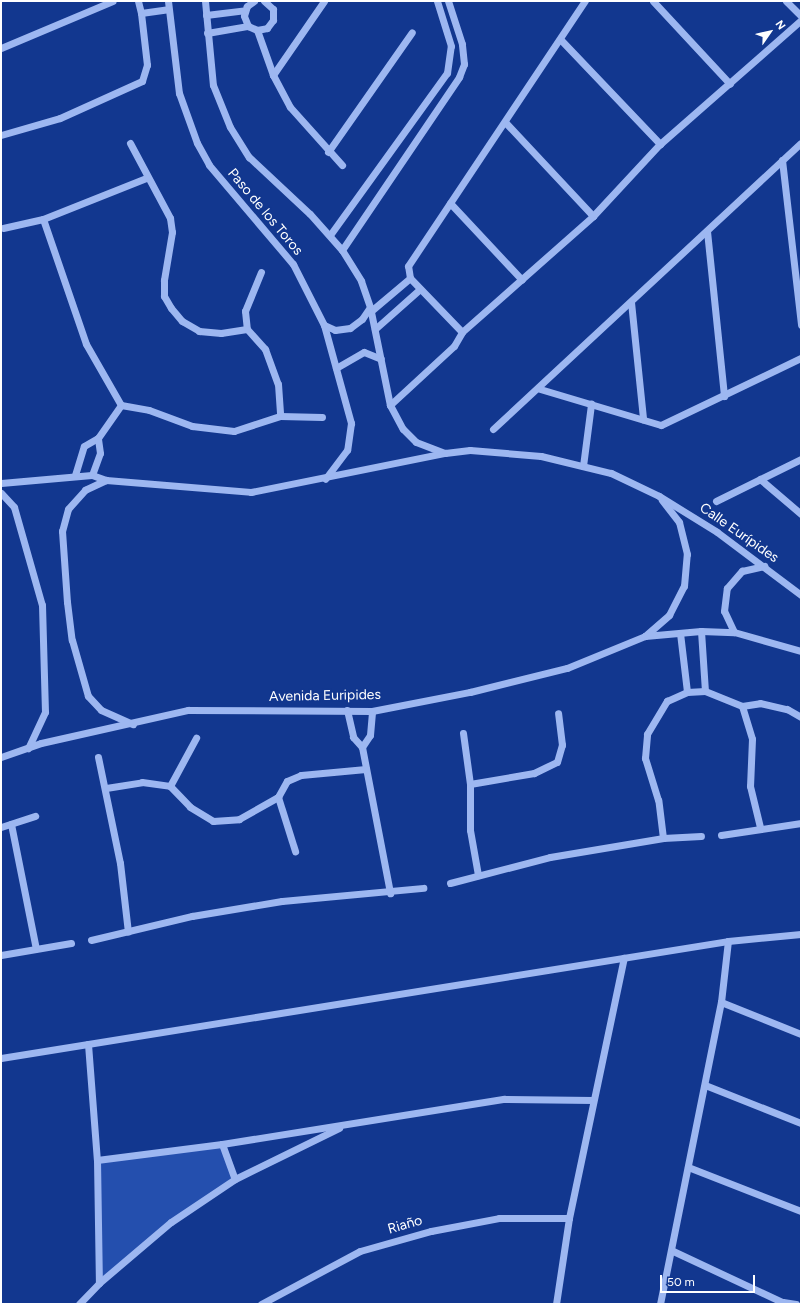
<!DOCTYPE html>
<meta charset="utf-8">
<style>
body{margin:0}
#map{position:relative;width:802px;height:1305px;overflow:hidden;background:#12378f;font-family:Figtree,sans-serif}
div>[style]{position:absolute}
.green>*{inset:0;background:#244fae}
.minor>*{height:7px;margin:-3.5px;padding:0 3.5px;transform-origin:3.5px;border-radius:3.5px;background:#9db7f1}
span{translate:-50% -50%;white-space:nowrap;text-align:center;line-height:1.15;-webkit-text-stroke:3px #12378f;paint-order:stroke}
.street-label{font-size:14px;color:#fff}
.frame{position:absolute;inset:0;border:2px solid #fff;pointer-events:none}
.north{position:absolute;left:750px;top:12px;width:40px;height:40px;-webkit-text-stroke:3px #12378f;paint-order:stroke;rotate:56deg;font-size:11px;font-weight:700;line-height:16px;text-align:center;color:#fff}
.north::after{content:'';display:block;margin:auto;width:14px;height:18px;background:#fff;clip-path:polygon(50% 0,100% 100%,50% 72%,0 100%)}
.scale{position:absolute;left:660px;top:1275px;width:95px;height:18px;box-sizing:border-box;border:2px solid #fff;border-top:0;padding-left:5px;font-size:12px;line-height:14px;white-space:nowrap;color:#fff;-webkit-text-stroke:3px #12378f;paint-order:stroke}
</style>
<div id="map">
<div class="green">
<i style="clip-path:polygon(222px 1144px,235px 1179px,171px 1222px,99px 1283px,97px 1160px)"></i>
</div>
<div class="minor">
<i style="left:138px;top:1px;width:12px;rotate:76deg"></i>
<i style="left:168px;top:1px;width:93px;rotate:83.2deg"></i>
<i style="left:179px;top:93px;width:53px;rotate:70.2deg"></i>
<i style="left:197px;top:143px;width:25px;rotate:61deg"></i>
<i style="left:209px;top:165px;width:130px;rotate:49.7deg"></i>
<i style="left:293px;top:264px;width:68px;rotate:63.1deg"></i>
<i style="left:324px;top:325px;width:102px;rotate:74.6deg"></i>
<i style="left:351px;top:423px;width:27px;rotate:98deg"></i>
<i style="left:347px;top:450px;width:36px;rotate:127deg"></i>
<i style="left:205px;top:1px;width:84px;rotate:84.6deg"></i>
<i style="left:213px;top:85px;width:45px;rotate:68deg"></i>
<i style="left:230px;top:127px;width:36px;rotate:58deg"></i>
<i style="left:249px;top:157px;width:83px;rotate:43.1deg"></i>
<i style="left:310px;top:214px;width:48px;rotate:48.4deg"></i>
<i style="left:342px;top:250px;width:36px;rotate:58deg"></i>
<i style="left:361px;top:281px;width:28px;rotate:71deg"></i>
<i style="left:370px;top:307px;width:100px;rotate:78.5deg"></i>
<i style="left:390px;top:405px;width:27px;rotate:62deg"></i>
<i style="left:403px;top:429px;width:18px;rotate:45deg"></i>
<i style="left:416px;top:442px;width:30px;rotate:21deg"></i>
<i style="left:254px;top:1px;width:9px;rotate:144deg"></i>
<i style="left:247px;top:6px;width:10px;rotate:107deg"></i>
<i style="left:244px;top:16px;width:11px;rotate:68deg"></i>
<i style="left:248px;top:26px;width:10px;rotate:24deg"></i>
<i style="left:257px;top:30px;width:10px;rotate:-11deg"></i>
<i style="left:267px;top:28px;width:10px;rotate:-53deg"></i>
<i style="left:273px;top:20px;width:11px;rotate:-90deg"></i>
<i style="left:273px;top:9px;width:12px;rotate:-138deg"></i>
<i style="left:653px;top:1px;width:113px;rotate:47.1deg"></i>
<i style="left:786px;top:1px;width:21px;rotate:45deg"></i>
<i style="left:206px;top:15px;width:38px;rotate:-7deg"></i>
<i style="left:257px;top:30px;width:48px;rotate:70.4deg"></i>
<i style="left:273px;top:75px;width:36px;rotate:62deg"></i>
<i style="left:290px;top:107px;width:78px;rotate:48.1deg"></i>
<i style="left:207px;top:33px;width:42px;rotate:-9.7deg"></i>
<i style="left:561px;top:40px;width:144px;rotate:46.4deg"></i>
<i style="left:1px;top:48px;width:121px;rotate:-22.8deg"></i>
<i style="left:273px;top:75px;width:90px;rotate:-55.4deg"></i>
<i style="left:505px;top:122px;width:129px;rotate:46.9deg"></i>
<i style="left:1px;top:135px;width:61px;rotate:-16.1deg"></i>
<i style="left:60px;top:118px;width:90px;rotate:-24.3deg"></i>
<i style="left:142px;top:81px;width:17px;rotate:-73deg"></i>
<i style="left:147px;top:65px;width:52px;rotate:-96.6deg"></i>
<i style="left:141px;top:13px;width:27px;rotate:-8deg"></i>
<i style="left:130px;top:143px;width:85px;rotate:61.9deg"></i>
<i style="left:170px;top:218px;width:14px;rotate:82deg"></i>
<i style="left:172px;top:232px;width:49px;rotate:99.5deg"></i>
<i style="left:164px;top:280px;width:16px;rotate:90deg"></i>
<i style="left:164px;top:296px;width:14px;rotate:60deg"></i>
<i style="left:171px;top:308px;width:17px;rotate:50deg"></i>
<i style="left:182px;top:321px;width:20px;rotate:30deg"></i>
<i style="left:199px;top:331px;width:22px;rotate:5deg"></i>
<i style="left:221px;top:333px;width:26px;rotate:-9deg"></i>
<i style="left:328px;top:152px;width:146px;rotate:-55deg"></i>
<i style="left:782px;top:160px;width:166px;rotate:83.4deg"></i>
<i style="left:450px;top:203px;width:105px;rotate:46.9deg"></i>
<i style="left:43px;top:219px;width:132px;rotate:71deg"></i>
<i style="left:86px;top:344px;width:70px;rotate:60.2deg"></i>
<i style="left:3px;top:228px;width:41px;rotate:-12.7deg"></i>
<i style="left:43px;top:219px;width:111px;rotate:-21.7deg"></i>
<i style="left:707px;top:231px;width:166px;rotate:84.1deg"></i>
<i style="left:330px;top:235px;width:200px;rotate:-54.2deg"></i>
<i style="left:447px;top:73px;width:27px;rotate:-82deg"></i>
<i style="left:451px;top:46px;width:47px;rotate:-107.3deg"></i>
<i style="left:342px;top:250px;width:209px;rotate:-55.9deg"></i>
<i style="left:459px;top:77px;width:14px;rotate:-69deg"></i>
<i style="left:464px;top:64px;width:20px;rotate:-96deg"></i>
<i style="left:462px;top:44px;width:45px;rotate:-108deg"></i>
<i style="left:261px;top:272px;width:42px;rotate:112.3deg"></i>
<i style="left:245px;top:311px;width:18px;rotate:84deg"></i>
<i style="left:247px;top:329px;width:27px;rotate:48deg"></i>
<i style="left:265px;top:349px;width:37px;rotate:70deg"></i>
<i style="left:278px;top:384px;width:32px;rotate:86deg"></i>
<i style="left:631px;top:302px;width:118px;rotate:84.1deg"></i>
<i style="left:371px;top:311px;width:51px;rotate:-40.2deg"></i>
<i style="left:324px;top:325px;width:12px;rotate:24deg"></i>
<i style="left:335px;top:330px;width:15px;rotate:-8deg"></i>
<i style="left:350px;top:328px;width:15px;rotate:-37deg"></i>
<i style="left:362px;top:319px;width:14px;rotate:-56deg"></i>
<i style="left:375px;top:329px;width:60px;rotate:-41.6deg"></i>
<i style="left:462px;top:332px;width:75px;rotate:-133.9deg"></i>
<i style="left:410px;top:278px;width:12px;rotate:-99deg"></i>
<i style="left:408px;top:266px;width:319px;rotate:-56.3deg"></i>
<i style="left:336px;top:368px;width:32px;rotate:-30deg"></i>
<i style="left:364px;top:352px;width:18px;rotate:22deg"></i>
<i style="left:540px;top:389px;width:126px;rotate:16.6deg"></i>
<i style="left:661px;top:425px;width:155px;rotate:-25.6deg"></i>
<i style="left:121px;top:405px;width:28px;rotate:10deg"></i>
<i style="left:149px;top:410px;width:46px;rotate:20.4deg"></i>
<i style="left:192px;top:426px;width:42px;rotate:6.8deg"></i>
<i style="left:234px;top:431px;width:48px;rotate:-18.1deg"></i>
<i style="left:280px;top:416px;width:42px;rotate:1.4deg"></i>
<i style="left:390px;top:405px;width:87px;rotate:-42.7deg"></i>
<i style="left:454px;top:346px;width:16px;rotate:-60deg"></i>
<i style="left:462px;top:332px;width:175px;rotate:-41.5deg"></i>
<i style="left:593px;top:216px;width:98px;rotate:-47.1deg"></i>
<i style="left:660px;top:144px;width:188px;rotate:-41.3deg"></i>
<i style="left:493px;top:429px;width:420px;rotate:-42.9deg"></i>
<i style="left:583px;top:466px;width:63px;rotate:-82.6deg"></i>
<i style="left:75px;top:475px;width:30px;rotate:-73deg"></i>
<i style="left:84px;top:446px;width:16px;rotate:-30deg"></i>
<i style="left:98px;top:438px;width:40px;rotate:-55.1deg"></i>
<i style="left:92px;top:475px;width:23px;rotate:-70deg"></i>
<i style="left:100px;top:453px;width:15px;rotate:-98deg"></i>
<i style="left:760px;top:479px;width:54px;rotate:40.5deg"></i>
<i style="left:106px;top:480px;width:23px;rotate:155deg"></i>
<i style="left:85px;top:490px;width:25px;rotate:132deg"></i>
<i style="left:68px;top:509px;width:23px;rotate:105deg"></i>
<i style="left:62px;top:531px;width:71px;rotate:86deg"></i>
<i style="left:67px;top:602px;width:38px;rotate:83deg"></i>
<i style="left:72px;top:640px;width:58px;rotate:74.1deg"></i>
<i style="left:88px;top:696px;width:19px;rotate:47deg"></i>
<i style="left:101px;top:710px;width:35px;rotate:24deg"></i>
<i style="left:1px;top:483px;width:91px;rotate:-5deg"></i>
<i style="left:92px;top:475px;width:15px;rotate:20deg"></i>
<i style="left:106px;top:480px;width:145px;rotate:4.7deg"></i>
<i style="left:251px;top:492px;width:198px;rotate:-11.4deg"></i>
<i style="left:445px;top:453px;width:25px;rotate:-7deg"></i>
<i style="left:470px;top:450px;width:71px;rotate:4.8deg"></i>
<i style="left:541px;top:456px;width:72px;rotate:13.7deg"></i>
<i style="left:611px;top:473px;width:53px;rotate:25.6deg"></i>
<i style="left:659px;top:496px;width:68px;rotate:31.8deg"></i>
<i style="left:717px;top:532px;width:105px;rotate:36.9deg"></i>
<i style="left:1px;top:493px;width:19px;rotate:47deg"></i>
<i style="left:14px;top:507px;width:102px;rotate:74.1deg"></i>
<i style="left:42px;top:605px;width:107px;rotate:88.4deg"></i>
<i style="left:45px;top:712px;width:40px;rotate:115deg"></i>
<i style="left:716px;top:501px;width:95px;rotate:-26.3deg"></i>
<i style="left:701px;top:631px;width:60px;rotate:86.2deg"></i>
<i style="left:734px;top:632px;width:23px;rotate:-115deg"></i>
<i style="left:724px;top:611px;width:23px;rotate:-83deg"></i>
<i style="left:727px;top:588px;width:23px;rotate:-49deg"></i>
<i style="left:742px;top:571px;width:23px;rotate:-13deg"></i>
<i style="left:680px;top:633px;width:59px;rotate:83.2deg"></i>
<i style="left:645px;top:636px;width:32px;rotate:-41deg"></i>
<i style="left:669px;top:615px;width:33px;rotate:-63deg"></i>
<i style="left:684px;top:586px;width:32px;rotate:-85deg"></i>
<i style="left:687px;top:554px;width:33px;rotate:-104deg"></i>
<i style="left:679px;top:522px;width:28px;rotate:-128deg"></i>
<i style="left:742px;top:706px;width:34px;rotate:73deg"></i>
<i style="left:752px;top:739px;width:47px;rotate:92.4deg"></i>
<i style="left:750px;top:786px;width:42px;rotate:76.3deg"></i>
<i style="left:347px;top:710px;width:28px;rotate:77deg"></i>
<i style="left:353px;top:737px;width:13px;rotate:48deg"></i>
<i style="left:362px;top:747px;width:149px;rotate:79.1deg"></i>
<i style="left:463px;top:733px;width:51px;rotate:82.2deg"></i>
<i style="left:470px;top:784px;width:46px;rotate:90deg"></i>
<i style="left:470px;top:830px;width:46px;rotate:79.9deg"></i>
<i style="left:362px;top:747px;width:14px;rotate:-56deg"></i>
<i style="left:370px;top:735px;width:24px;rotate:-85deg"></i>
<i style="left:1px;top:757px;width:42px;rotate:-19.3deg"></i>
<i style="left:41px;top:743px;width:151px;rotate:-12.7deg"></i>
<i style="left:188px;top:710px;width:184px;rotate:0.3deg"></i>
<i style="left:372px;top:711px;width:100px;rotate:-11deg"></i>
<i style="left:470px;top:692px;width:100px;rotate:-13.9deg"></i>
<i style="left:567px;top:668px;width:84px;rotate:-22.3deg"></i>
<i style="left:645px;top:636px;width:56px;rotate:-5.1deg"></i>
<i style="left:701px;top:631px;width:33px;rotate:2deg"></i>
<i style="left:734px;top:632px;width:70px;rotate:15.8deg"></i>
<i style="left:98px;top:757px;width:108px;rotate:78.3deg"></i>
<i style="left:120px;top:863px;width:69px;rotate:83.4deg"></i>
<i style="left:470px;top:784px;width:65px;rotate:-9.8deg"></i>
<i style="left:534px;top:773px;width:25px;rotate:-26deg"></i>
<i style="left:557px;top:762px;width:18px;rotate:-74deg"></i>
<i style="left:562px;top:745px;width:32px;rotate:-97deg"></i>
<i style="left:170px;top:786px;width:55px;rotate:-61.6deg"></i>
<i style="left:106px;top:788px;width:36px;rotate:-9deg"></i>
<i style="left:142px;top:782px;width:28px;rotate:8deg"></i>
<i style="left:170px;top:786px;width:29px;rotate:46deg"></i>
<i style="left:190px;top:807px;width:27px;rotate:31deg"></i>
<i style="left:213px;top:821px;width:26px;rotate:-4deg"></i>
<i style="left:239px;top:819px;width:45px;rotate:-29.4deg"></i>
<i style="left:278px;top:797px;width:18px;rotate:-61deg"></i>
<i style="left:287px;top:781px;width:15px;rotate:-23deg"></i>
<i style="left:301px;top:775px;width:65px;rotate:-5.3deg"></i>
<i style="left:278px;top:797px;width:57px;rotate:72.5deg"></i>
<i style="left:11px;top:824px;width:127px;rotate:78.7deg"></i>
<i style="left:1px;top:827px;width:36px;rotate:-18deg"></i>
<i style="left:721px;top:835px;width:81px;rotate:-8.5deg"></i>
<i style="left:663px;top:838px;width:38px;rotate:-97deg"></i>
<i style="left:658px;top:800px;width:44px;rotate:-107.2deg"></i>
<i style="left:645px;top:758px;width:24px;rotate:-85deg"></i>
<i style="left:647px;top:734px;width:39px;rotate:-59deg"></i>
<i style="left:667px;top:701px;width:22px;rotate:-24deg"></i>
<i style="left:687px;top:692px;width:18px;rotate:-3deg"></i>
<i style="left:705px;top:691px;width:40px;rotate:22deg"></i>
<i style="left:742px;top:706px;width:18px;rotate:-9deg"></i>
<i style="left:760px;top:703px;width:28px;rotate:13deg"></i>
<i style="left:787px;top:709px;width:16px;rotate:30deg"></i>
<i style="left:450px;top:883px;width:103px;rotate:-14.6deg"></i>
<i style="left:550px;top:857px;width:115px;rotate:-9.5deg"></i>
<i style="left:663px;top:838px;width:38px;rotate:-3deg"></i>
<i style="left:91px;top:940px;width:104px;rotate:-13.4deg"></i>
<i style="left:192px;top:916px;width:91px;rotate:-9.5deg"></i>
<i style="left:282px;top:901px;width:142px;rotate:-5.3deg"></i>
<i style="left:1px;top:955px;width:71px;rotate:-9.7deg"></i>
<i style="left:721px;top:1002px;width:86px;rotate:21.8deg"></i>
<i style="left:88px;top:1044px;width:116px;rotate:85.6deg"></i>
<i style="left:97px;top:1160px;width:123px;rotate:89.1deg"></i>
<i style="left:1px;top:1058px;width:736px;rotate:-9.14deg"></i>
<i style="left:728px;top:941px;width:73px;rotate:-5.5deg"></i>
<i style="left:705px;top:1085px;width:103px;rotate:21.6deg"></i>
<i style="left:222px;top:1144px;width:37px;rotate:70deg"></i>
<i style="left:97px;top:1160px;width:126px;rotate:-7.3deg"></i>
<i style="left:222px;top:1144px;width:286px;rotate:-9.1deg"></i>
<i style="left:504px;top:1099px;width:89px;rotate:0.6deg"></i>
<i style="left:688px;top:1167px;width:121px;rotate:21.3deg"></i>
<i style="left:673px;top:1251px;width:125px;rotate:25.1deg"></i>
<i style="left:783px;top:1302px;width:13px;rotate:9deg"></i>
<i style="left:79px;top:1304px;width:29px;rotate:-46deg"></i>
<i style="left:99px;top:1283px;width:94px;rotate:-40.3deg"></i>
<i style="left:171px;top:1222px;width:77px;rotate:-33.9deg"></i>
<i style="left:235px;top:1179px;width:116px;rotate:-26.1deg"></i>
<i style="left:261px;top:1304px;width:112px;rotate:-28.2deg"></i>
<i style="left:360px;top:1251px;width:74px;rotate:-15.7deg"></i>
<i style="left:431px;top:1231px;width:69px;rotate:-10.8deg"></i>
<i style="left:499px;top:1218px;width:70px"></i>
<i style="left:556px;top:1304px;width:87px;rotate:-81.4deg"></i>
<i style="left:569px;top:1218px;width:266px;rotate:-78.1deg"></i>
<i style="left:660px;top:1304px;width:308px;rotate:-78.6deg"></i>
<i style="left:721px;top:1002px;width:61px;rotate:-83.5deg"></i>
</div>
<div class="street-label">
<span style="left:265px;top:212px;rotate:50deg">Paso de los Toros</span>
<span style="left:739px;top:533px;rotate:35deg">Calle Eurípides</span>
<span style="left:325px;top:696px;rotate:-1deg">Avenida Euripides</span>
<span style="left:405px;top:1225px;rotate:-16deg">Riaño</span>
</div>
<div class="frame"></div>
<div class="north">N</div>
<div class="scale">50 m</div>
</div>
